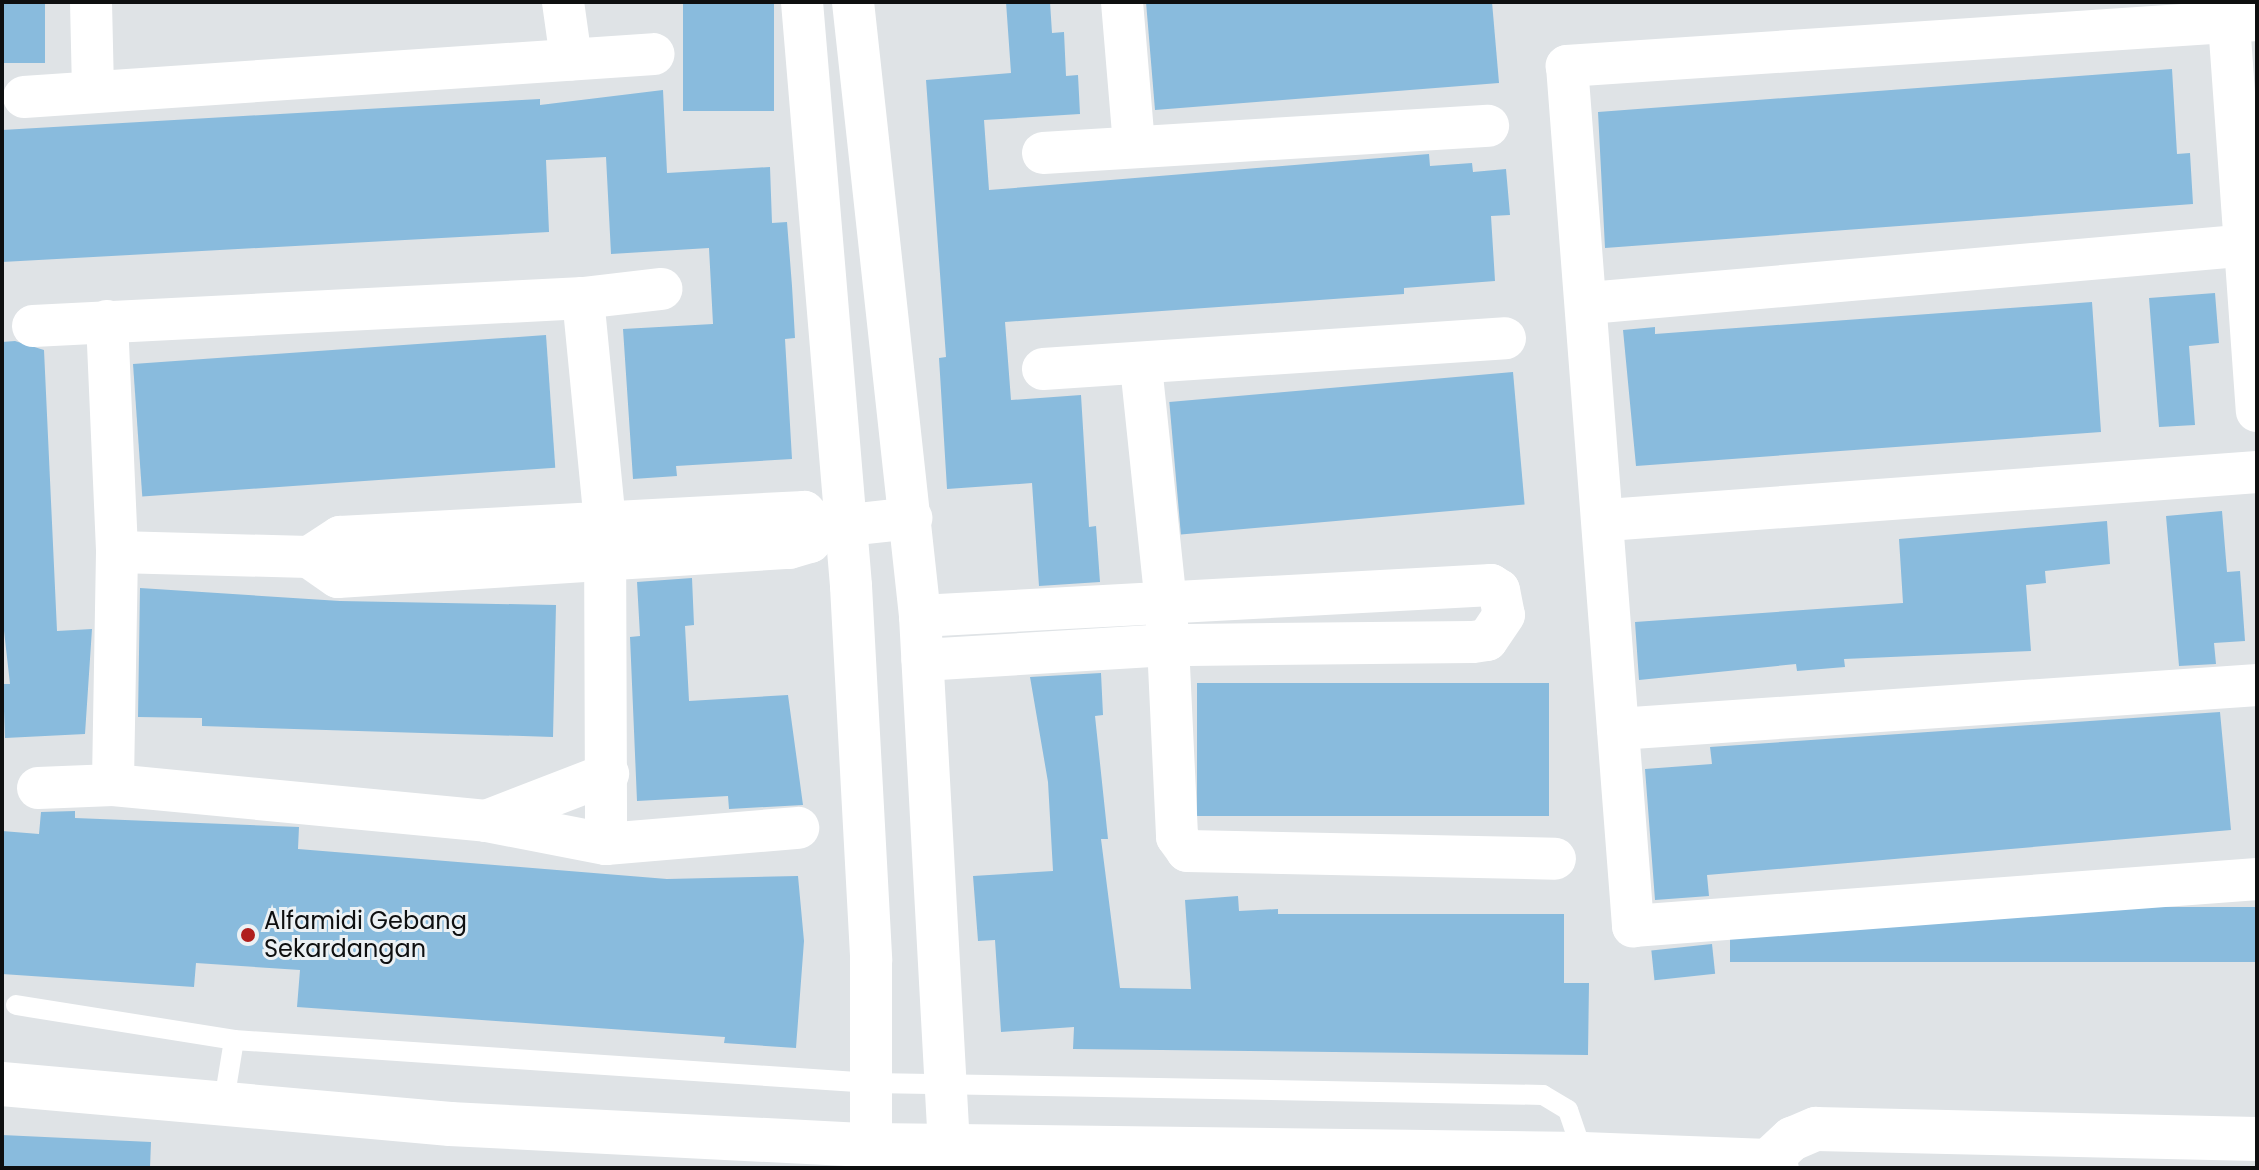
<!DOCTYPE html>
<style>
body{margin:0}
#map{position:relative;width:2259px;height:1170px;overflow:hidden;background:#dfe3e6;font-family:Poppins,sans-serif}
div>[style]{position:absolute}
.building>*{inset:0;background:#89bbdd;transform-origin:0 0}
.service>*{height:20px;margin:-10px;padding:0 10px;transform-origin:10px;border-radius:10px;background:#fff}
.minor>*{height:42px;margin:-21px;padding:0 21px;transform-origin:21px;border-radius:21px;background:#fff}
.tertiary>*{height:44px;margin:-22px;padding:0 22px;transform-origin:22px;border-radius:22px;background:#fff}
.dots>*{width:22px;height:22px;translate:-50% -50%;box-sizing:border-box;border:4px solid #ecf1f4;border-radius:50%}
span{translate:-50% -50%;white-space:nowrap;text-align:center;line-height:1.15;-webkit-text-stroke:6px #ecf1f4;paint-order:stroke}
.poi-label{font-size:24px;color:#0e0f10}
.left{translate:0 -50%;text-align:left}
.frame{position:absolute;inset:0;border:4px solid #0e0f10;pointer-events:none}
</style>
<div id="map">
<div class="building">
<i style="left:2px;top:2px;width:43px;height:61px"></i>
<i style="left:683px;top:2px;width:91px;height:109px"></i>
<i style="clip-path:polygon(1006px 2px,1050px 2px,1052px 33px,1064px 32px,1066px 76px,1078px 75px,1080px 114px,984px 120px,989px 190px,1429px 154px,1430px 166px,1472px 163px,1473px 172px,1506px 169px,1510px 215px,1491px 216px,1495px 281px,1404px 288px,1404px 294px,1005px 322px,1011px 400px,1081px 395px,1089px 527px,1096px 526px,1100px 582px,1039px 586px,1032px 483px,947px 489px,939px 358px,946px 357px,926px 80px,1011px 73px)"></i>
<i style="clip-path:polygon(1146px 2px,1492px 2px,1499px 83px,1155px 110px)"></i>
<i style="clip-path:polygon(2172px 69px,2177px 154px,2190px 153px,2193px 204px,1605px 248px,1598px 112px)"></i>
<i style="clip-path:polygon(663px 90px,667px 173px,770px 167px,772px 223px,787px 222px,792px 286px,795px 338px,785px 339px,792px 459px,676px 466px,677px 476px,633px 479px,623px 329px,713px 324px,709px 248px,611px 254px,606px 157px,546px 160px,549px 232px,2px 262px,2px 130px,540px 99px,540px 105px)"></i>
<i style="clip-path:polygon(2215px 293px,2219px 343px,2189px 346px,2195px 425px,2159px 427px,2149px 298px)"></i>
<i style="clip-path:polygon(2092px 302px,2101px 432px,1636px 466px,1623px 330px,1655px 327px,1655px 334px)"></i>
<i style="left:546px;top:335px;width:133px;height:414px;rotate:86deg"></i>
<i style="clip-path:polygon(15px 341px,44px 350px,57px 631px,92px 629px,85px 734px,5px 738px,3px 684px,10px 684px,2px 613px,2px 342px)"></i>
<i style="left:1513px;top:372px;width:133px;height:345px;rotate:85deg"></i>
<i style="clip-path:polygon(2222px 511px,2227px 572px,2240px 571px,2245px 641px,2214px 643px,2216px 664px,2179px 666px,2166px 516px)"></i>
<i style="clip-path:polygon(2107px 521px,2110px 564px,2045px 571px,2046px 583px,2026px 585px,2031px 651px,1844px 659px,1845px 667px,1797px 671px,1796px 664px,1639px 680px,1635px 622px,1903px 603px,1899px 539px)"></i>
<i style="clip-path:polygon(692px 578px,694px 625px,685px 626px,689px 701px,788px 695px,803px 805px,729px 809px,728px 796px,637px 801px,630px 637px,640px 636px,637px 582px)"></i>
<i style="clip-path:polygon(140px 588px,340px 601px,556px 605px,553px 737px,202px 726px,202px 718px,138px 717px)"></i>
<i style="clip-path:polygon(1101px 673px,1103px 715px,1095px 716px,1108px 839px,1101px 839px,1120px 988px,1191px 989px,1185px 900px,1238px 896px,1239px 911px,1278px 909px,1278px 914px,1564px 914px,1564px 983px,1589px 983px,1588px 1055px,1073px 1049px,1074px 1027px,1001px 1032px,995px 940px,978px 941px,973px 876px,1053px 871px,1048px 782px,1030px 677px)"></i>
<i style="left:1549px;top:683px;width:133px;height:352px;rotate:90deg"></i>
<i style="clip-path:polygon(2220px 712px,2231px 830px,1707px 875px,1709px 896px,1655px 900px,1645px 769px,1712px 764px,1710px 747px)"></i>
<i style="clip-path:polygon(75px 811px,75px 818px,299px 827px,298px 849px,667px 879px,798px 876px,804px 941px,796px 1048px,724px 1043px,725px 1037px,297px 1007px,300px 970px,196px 963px,194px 987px,2px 974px,2px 831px,39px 834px,41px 812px)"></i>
<i style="left:2257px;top:907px;width:55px;height:527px;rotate:90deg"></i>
<i style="left:1712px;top:944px;width:30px;height:61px;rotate:84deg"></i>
<i style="clip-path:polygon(2px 1135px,151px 1142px,150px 1168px,2px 1168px)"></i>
</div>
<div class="service">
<i style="left:16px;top:1005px;width:221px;rotate:9.1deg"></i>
<i style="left:234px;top:1040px;width:68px;rotate:99.3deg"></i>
<i style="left:234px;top:1040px;width:639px;rotate:3.86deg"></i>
<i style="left:872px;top:1083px;width:671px;rotate:1.02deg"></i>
<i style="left:1543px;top:1095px;width:29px;rotate:31deg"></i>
<i style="left:1568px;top:1110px;width:46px;rotate:71.2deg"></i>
</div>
<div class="minor">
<i style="left:91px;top:2px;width:89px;rotate:88.7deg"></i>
<i style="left:563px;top:2px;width:58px;rotate:82deg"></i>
<i style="left:802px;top:2px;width:586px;rotate:85.2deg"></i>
<i style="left:851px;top:586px;width:375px;rotate:86.9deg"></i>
<i style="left:871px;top:960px;width:185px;rotate:90deg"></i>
<i style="left:853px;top:2px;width:618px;rotate:83.77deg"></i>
<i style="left:920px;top:616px;width:531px;rotate:86.87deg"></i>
<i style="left:1122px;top:2px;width:144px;rotate:85.2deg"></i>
<i style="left:2257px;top:20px;width:692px;rotate:176.19deg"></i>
<i style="left:1567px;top:66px;width:863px;rotate:85.61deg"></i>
<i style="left:1633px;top:926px;width:626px;rotate:-4.31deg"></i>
<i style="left:2229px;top:23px;width:389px;rotate:85.9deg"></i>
<i style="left:24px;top:97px;width:631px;rotate:-3.9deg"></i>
<i style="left:1043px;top:153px;width:446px;rotate:-3.5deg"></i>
<i style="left:583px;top:298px;width:226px;rotate:84.4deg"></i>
<i style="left:605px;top:523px;width:321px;rotate:89.8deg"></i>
<i style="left:1589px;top:303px;width:663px;rotate:-5.02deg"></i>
<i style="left:107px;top:321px;width:231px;rotate:87.5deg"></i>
<i style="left:117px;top:552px;width:233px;rotate:91deg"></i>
<i style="left:33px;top:326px;width:551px;rotate:-2.91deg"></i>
<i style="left:583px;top:298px;width:79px;rotate:-6.6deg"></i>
<i style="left:1141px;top:366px;width:237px;rotate:84deg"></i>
<i style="left:1166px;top:602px;width:235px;rotate:87.3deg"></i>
<i style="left:1177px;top:837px;width:17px;rotate:54deg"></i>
<i style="left:1187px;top:851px;width:368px;rotate:1.2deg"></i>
<i style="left:1043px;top:369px;width:463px;rotate:-3.8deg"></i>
<i style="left:1607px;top:520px;width:652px;rotate:-4.22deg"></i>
<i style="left:117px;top:552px;width:192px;rotate:1.5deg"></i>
<i style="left:309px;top:557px;width:35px;rotate:35deg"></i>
<i style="left:338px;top:577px;width:452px;rotate:-3.7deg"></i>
<i style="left:789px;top:548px;width:22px;rotate:-16deg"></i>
<i style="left:810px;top:542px;width:18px;rotate:-52deg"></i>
<i style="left:821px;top:528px;width:91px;rotate:-6.3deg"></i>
<i style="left:309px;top:557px;width:37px;rotate:-33deg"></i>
<i style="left:340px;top:537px;width:465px;rotate:-3.1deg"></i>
<i style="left:804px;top:512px;width:23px;rotate:43deg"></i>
<i style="left:920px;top:616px;width:572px;rotate:-3.11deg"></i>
<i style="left:1491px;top:585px;width:9px;rotate:32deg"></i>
<i style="left:1499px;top:590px;width:25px;rotate:79deg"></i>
<i style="left:1504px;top:615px;width:30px;rotate:124deg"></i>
<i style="left:1487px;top:640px;width:15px;rotate:172deg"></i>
<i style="left:1472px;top:642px;width:304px;rotate:179.4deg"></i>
<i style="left:1168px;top:645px;width:246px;rotate:176.5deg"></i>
<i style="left:1618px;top:729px;width:641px;rotate:-3.94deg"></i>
<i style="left:38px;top:788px;width:75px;rotate:-2.3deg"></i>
<i style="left:113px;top:785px;width:375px;rotate:5.5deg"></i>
<i style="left:486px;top:821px;width:122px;rotate:10.9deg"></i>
<i style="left:606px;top:844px;width:193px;rotate:-4.8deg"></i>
<i style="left:486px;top:821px;width:131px;rotate:-21.1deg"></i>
</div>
<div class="tertiary">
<i style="left:2px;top:1084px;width:450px;rotate:5.1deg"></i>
<i style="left:450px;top:1124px;width:422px;rotate:2.9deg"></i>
<i style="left:871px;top:1145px;width:712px;rotate:0.72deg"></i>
<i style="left:1583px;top:1154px;width:185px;rotate:2.2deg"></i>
<i style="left:1768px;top:1161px;width:11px;rotate:38deg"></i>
<i style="left:1768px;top:1161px;width:33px;rotate:-43deg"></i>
<i style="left:1792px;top:1139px;width:26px;rotate:-23deg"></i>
<i style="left:1816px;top:1129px;width:441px;rotate:1.3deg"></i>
</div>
<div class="dots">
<i style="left:248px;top:935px;background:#b01f1e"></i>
</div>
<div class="poi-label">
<span class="left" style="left:264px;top:935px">Alfamidi Gebang<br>Sekardangan</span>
</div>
<div class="frame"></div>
</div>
